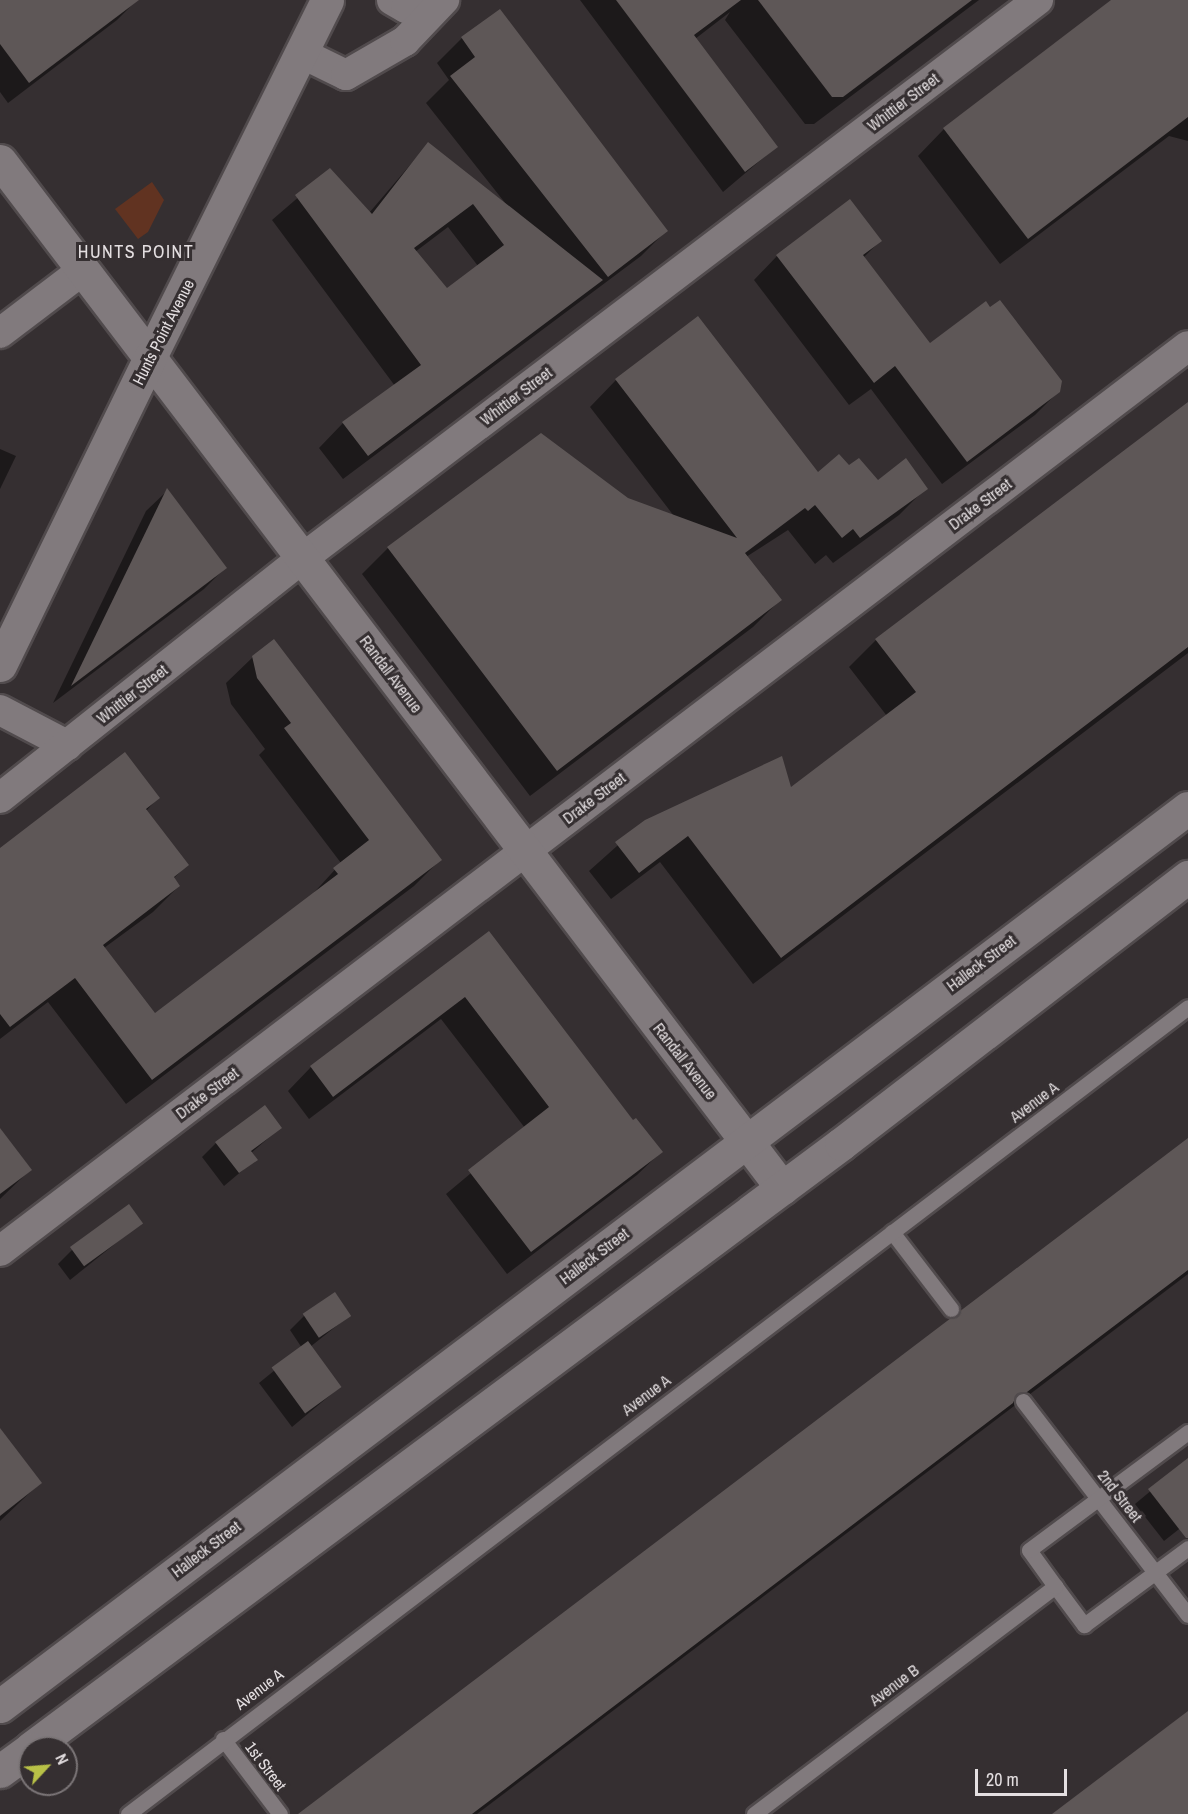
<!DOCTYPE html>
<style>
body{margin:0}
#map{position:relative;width:1188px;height:1814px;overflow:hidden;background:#352f31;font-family:"Archivo Narrow",sans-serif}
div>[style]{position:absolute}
.green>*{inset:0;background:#613321}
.shadow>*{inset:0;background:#0007}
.building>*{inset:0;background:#5e5757;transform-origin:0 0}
.roads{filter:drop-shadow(2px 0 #514b4d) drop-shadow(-2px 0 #514b4d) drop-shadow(0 2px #514b4d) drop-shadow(0 -2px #514b4d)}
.service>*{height:15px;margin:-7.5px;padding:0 7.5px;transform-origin:7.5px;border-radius:7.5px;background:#817a7d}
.minor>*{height:30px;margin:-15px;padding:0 15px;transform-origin:15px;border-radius:15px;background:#817a7d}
.tertiary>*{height:33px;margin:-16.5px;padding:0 16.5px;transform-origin:16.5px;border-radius:16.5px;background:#817a7d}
.secondary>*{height:33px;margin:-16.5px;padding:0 16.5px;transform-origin:16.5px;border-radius:16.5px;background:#817a7d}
span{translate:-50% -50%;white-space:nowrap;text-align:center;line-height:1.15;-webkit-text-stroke:6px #352f31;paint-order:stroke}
.street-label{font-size:16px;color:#e4dfe1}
.neighbourhood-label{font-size:18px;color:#e4dfe1;letter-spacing:1.5px}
.north{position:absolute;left:18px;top:1736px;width:60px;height:60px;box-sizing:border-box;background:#352f31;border:2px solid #7b7577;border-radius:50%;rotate:64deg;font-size:16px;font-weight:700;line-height:24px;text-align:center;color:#e4dfe1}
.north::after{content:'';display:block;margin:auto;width:21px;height:27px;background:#b8c147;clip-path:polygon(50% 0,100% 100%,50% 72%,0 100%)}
.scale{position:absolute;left:975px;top:1769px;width:92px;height:27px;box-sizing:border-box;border:3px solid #e4dfe1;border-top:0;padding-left:8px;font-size:18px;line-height:21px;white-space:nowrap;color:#e4dfe1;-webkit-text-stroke:4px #352f31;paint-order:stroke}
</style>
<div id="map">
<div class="green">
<i style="clip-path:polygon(152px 182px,164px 200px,148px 232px,138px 239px,115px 209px)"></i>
</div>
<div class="shadow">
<i style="clip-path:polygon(0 0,137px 0,117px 20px,8px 103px,0 92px)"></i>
<i style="clip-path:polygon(580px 0,979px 0,814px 124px,805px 124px,725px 20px,730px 12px,695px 39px,776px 147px,723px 192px)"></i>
<i style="clip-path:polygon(1114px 0,1188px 0,1188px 141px,1169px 136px,1000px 264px,918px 156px,944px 129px)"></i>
<i style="clip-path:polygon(evenodd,499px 11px,666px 231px,641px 256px,343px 479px,319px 448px,343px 423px,395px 386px,272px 220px,330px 170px,369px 213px,428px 144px,506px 204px,426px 103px,449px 80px,437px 63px,462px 38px,499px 11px,448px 227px,478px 266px,446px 291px,415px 252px,448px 227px)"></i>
<i style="clip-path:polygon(880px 241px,863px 258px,930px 345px,1059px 391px,1035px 415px,942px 484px,871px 389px,849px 405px,754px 280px,777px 256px)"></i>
<i style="clip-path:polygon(616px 380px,818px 474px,849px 467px,878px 483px,926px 488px,899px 515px,833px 563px,826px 555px,815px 564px,788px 530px,746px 557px,780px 600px,753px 627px,530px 796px,362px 574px,388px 548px,627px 499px,674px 516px,590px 407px)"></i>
<i style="clip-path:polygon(1188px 404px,1188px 653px,753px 984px,660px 862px,611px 899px,589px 871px,645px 821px,790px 790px,887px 716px,849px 667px,876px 640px)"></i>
<i style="clip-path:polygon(0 449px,16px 456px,0 489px)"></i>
<i style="clip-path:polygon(167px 491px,225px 568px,204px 589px,53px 703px,146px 511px)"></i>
<i style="clip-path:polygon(253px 657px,440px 860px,414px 886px,126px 1104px,48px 1002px,0 1039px,0 849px,158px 798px,146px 811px,187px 865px,173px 879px,179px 886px,153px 912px,104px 948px,155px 1015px,310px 897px,341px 863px,259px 755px,265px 749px,231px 704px,226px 683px)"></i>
<i style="clip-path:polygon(489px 933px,633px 1122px,661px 1152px,637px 1175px,507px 1274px,446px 1194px,525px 1128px,441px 1019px,309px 1119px,288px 1091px,311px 1067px)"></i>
<i style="clip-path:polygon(280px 1128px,251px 1153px,256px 1159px,224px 1186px,202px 1157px,216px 1143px)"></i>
<i style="clip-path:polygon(0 1131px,30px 1170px,0 1199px)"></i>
<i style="clip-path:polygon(1188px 1140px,1188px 1274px,477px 1814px,301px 1814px)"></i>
<i style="clip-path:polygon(141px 1223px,70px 1280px,58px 1264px,72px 1250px)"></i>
<i style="clip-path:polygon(304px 1316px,349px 1316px,310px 1347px,340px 1387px,292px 1427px,259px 1383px,302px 1348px,290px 1330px)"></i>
<i style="clip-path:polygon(0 1430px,40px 1483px,0 1521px)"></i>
<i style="clip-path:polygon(1188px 1460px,1188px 1522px,1164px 1541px,1135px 1504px)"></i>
</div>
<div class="building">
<i style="clip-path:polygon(0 0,139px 0,29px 83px,0 44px)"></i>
<i style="clip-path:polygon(616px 0,741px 0,694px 35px,778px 147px,745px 172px)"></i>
<i style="clip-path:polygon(758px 0,972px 0,843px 97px,832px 97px)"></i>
<i style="clip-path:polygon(1111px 0,1188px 0,1188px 117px,1028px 239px,943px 128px)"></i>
<i style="clip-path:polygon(500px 9px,668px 231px,608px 277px,450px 76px,475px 57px,461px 37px)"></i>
<i style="clip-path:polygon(evenodd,428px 142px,603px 280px,368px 456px,342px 422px,421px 365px,295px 195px,330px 168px,372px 214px,428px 142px,473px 204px,504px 245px,447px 288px,414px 248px,473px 204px)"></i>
<i style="clip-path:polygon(850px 199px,882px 241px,863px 255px,930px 343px,986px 301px,990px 307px,1000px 300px,1062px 381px,1060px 392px,967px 462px,895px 366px,874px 383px,776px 255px)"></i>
<i style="clip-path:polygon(698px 316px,818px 472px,839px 454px,849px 465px,859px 458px,878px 480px,906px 458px,928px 489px,860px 538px,853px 529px,842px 538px,815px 505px,808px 511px,805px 508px,745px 553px,782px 600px,557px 771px,387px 547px,541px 433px,628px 498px,737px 538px,615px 379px)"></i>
<i style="clip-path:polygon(1188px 402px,1188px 647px,781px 958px,688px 836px,639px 873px,615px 842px,645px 820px,782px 756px,791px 787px,916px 692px,875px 639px)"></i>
<i style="clip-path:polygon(167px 488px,227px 568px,71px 686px)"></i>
<i style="clip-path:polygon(274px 639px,442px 860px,152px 1080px,75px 978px,10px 1027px,0 1014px,0 848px,125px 752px,160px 798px,146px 809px,189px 865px,174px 877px,180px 886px,103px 945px,155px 1013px,338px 874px,333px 868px,369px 840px,284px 728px,291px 723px,257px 678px,252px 656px)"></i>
<i style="clip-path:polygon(489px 931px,633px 1120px,636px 1118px,663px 1152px,531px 1252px,468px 1170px,549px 1107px,465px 997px,333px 1097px,310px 1066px)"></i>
<i style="clip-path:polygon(265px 1105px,282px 1128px,251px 1151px,258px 1160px,239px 1173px,215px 1142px)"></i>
<i style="clip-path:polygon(0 1128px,32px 1170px,0 1194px)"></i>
<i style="clip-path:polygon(1188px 1138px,1188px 1270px,1027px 1392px,1017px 1394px,1013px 1403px,472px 1814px,298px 1814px)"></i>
<i style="left:129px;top:1204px;width:24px;height:73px;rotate:54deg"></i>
<i style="left:335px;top:1292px;width:29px;height:39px;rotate:56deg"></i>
<i style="left:308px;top:1341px;width:57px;height:45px;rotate:54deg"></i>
<i style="clip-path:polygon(0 1428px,42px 1483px,0 1516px)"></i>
<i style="clip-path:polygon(1188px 1458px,1188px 1538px,1186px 1538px,1148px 1489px)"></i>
<i style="clip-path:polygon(1188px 1711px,1188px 1814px,1052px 1814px)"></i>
</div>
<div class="roads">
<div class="service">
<i style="left:892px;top:1232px;width:97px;rotate:52.5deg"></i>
<i style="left:1023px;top:1401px;width:270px;rotate:52.4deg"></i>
<i style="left:1055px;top:1586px;width:49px;rotate:53.4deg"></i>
<i style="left:1084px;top:1625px;width:129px;rotate:-36.5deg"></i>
<i style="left:223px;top:1739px;width:94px;rotate:52.8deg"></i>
<i style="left:128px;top:1814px;width:1332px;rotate:-37.28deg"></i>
<i style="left:754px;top:1814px;width:378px;rotate:-37.1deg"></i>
<i style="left:1055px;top:1586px;width:44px;rotate:-125.8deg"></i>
<i style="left:1029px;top:1550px;width:198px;rotate:-36.6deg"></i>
</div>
<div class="minor">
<i style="left:392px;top:0;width:16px;rotate:30deg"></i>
<i style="left:406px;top:8px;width:23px;rotate:7deg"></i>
<i style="left:301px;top:53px;width:50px;rotate:26.1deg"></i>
<i style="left:346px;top:75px;width:68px;rotate:-30deg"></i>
<i style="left:405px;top:41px;width:57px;rotate:-46.4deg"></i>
<i style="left:0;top:333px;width:104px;rotate:-37.2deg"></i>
<i style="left:0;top:710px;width:76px;rotate:27.6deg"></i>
<i style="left:0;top:798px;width:387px;rotate:-38.4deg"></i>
<i style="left:303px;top:558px;width:923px;rotate:-37.21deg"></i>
<i style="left:0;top:1251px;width:1493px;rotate:-37.3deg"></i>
</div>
<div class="tertiary">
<i style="left:150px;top:357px;width:398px;rotate:-63.6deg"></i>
</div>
<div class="secondary">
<i style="left:0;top:161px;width:1291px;rotate:52.71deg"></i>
<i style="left:0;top:665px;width:343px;rotate:-64deg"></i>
<i style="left:0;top:1706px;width:1489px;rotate:-37.09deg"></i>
<i style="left:31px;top:1748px;width:1010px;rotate:-36.71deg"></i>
<i style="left:841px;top:1144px;width:438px;rotate:-37.6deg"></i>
<i style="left:0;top:1771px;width:37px;rotate:-36deg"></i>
</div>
</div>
<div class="street-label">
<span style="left:903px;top:102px;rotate:-37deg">Whittier Street</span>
<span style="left:163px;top:332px;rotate:-63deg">Hunts Point Avenue</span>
<span style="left:516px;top:396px;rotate:-37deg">Whittier Street</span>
<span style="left:980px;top:504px;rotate:-37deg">Drake Street</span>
<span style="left:391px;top:674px;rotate:53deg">Randall Avenue</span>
<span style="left:132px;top:694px;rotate:-38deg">Whittier Street</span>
<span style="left:594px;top:798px;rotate:-37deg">Drake Street</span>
<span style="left:981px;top:963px;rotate:-37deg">Halleck Street</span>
<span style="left:685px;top:1061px;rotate:52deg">Randall Avenue</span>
<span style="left:207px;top:1093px;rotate:-37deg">Drake Street</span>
<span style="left:1034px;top:1102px;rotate:-37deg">Avenue A</span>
<span style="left:594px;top:1256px;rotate:-37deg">Halleck Street</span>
<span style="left:646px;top:1395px;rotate:-37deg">Avenue A</span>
<span style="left:1120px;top:1496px;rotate:52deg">2nd Street</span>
<span style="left:206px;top:1549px;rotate:-37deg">Halleck Street</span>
<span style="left:894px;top:1685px;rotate:-37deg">Avenue B</span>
<span style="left:259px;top:1689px;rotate:-37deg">Avenue A</span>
<span style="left:266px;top:1766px;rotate:53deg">1st Street</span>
</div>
<div class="neighbourhood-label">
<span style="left:136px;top:252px">HUNTS POINT</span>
</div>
<div class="north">N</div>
<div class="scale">20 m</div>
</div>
